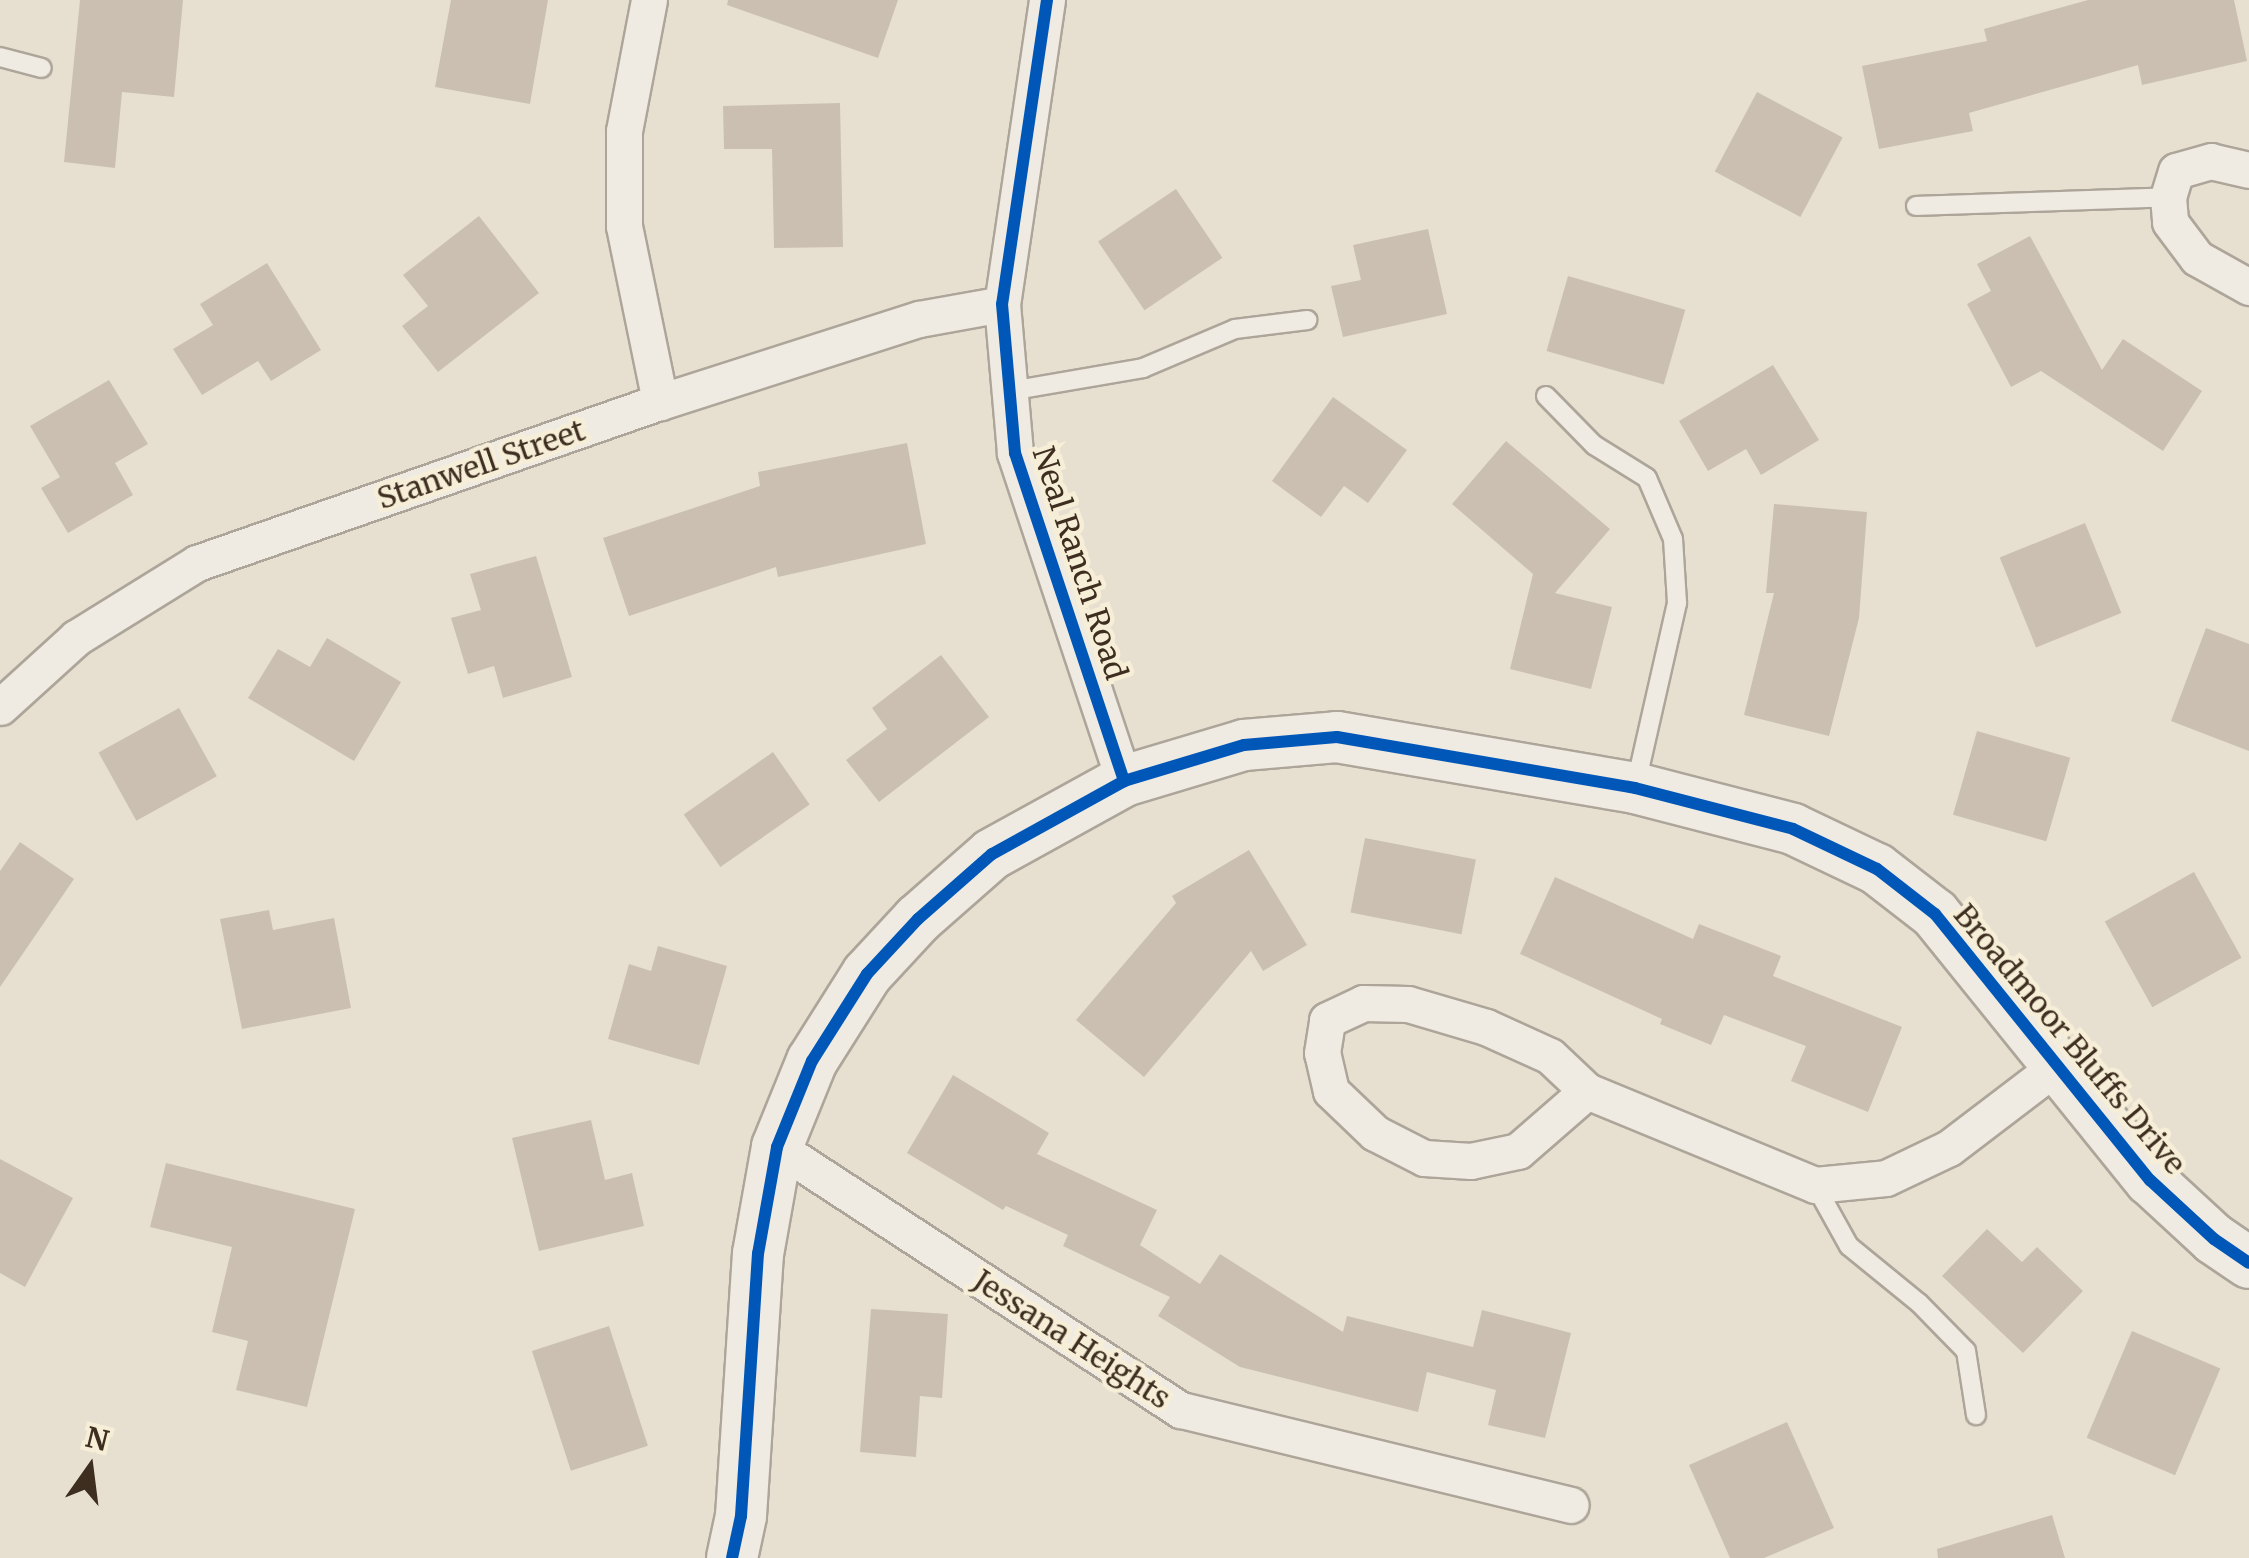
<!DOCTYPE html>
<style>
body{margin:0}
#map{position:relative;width:2249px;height:1558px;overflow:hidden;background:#e7e0d1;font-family:Merriweather,serif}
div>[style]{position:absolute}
.building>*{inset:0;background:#cbbfb2;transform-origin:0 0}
.roads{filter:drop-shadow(2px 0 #ada599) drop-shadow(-2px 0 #ada599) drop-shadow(0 2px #ada599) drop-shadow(0 -2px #ada599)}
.lane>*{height:18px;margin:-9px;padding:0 9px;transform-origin:9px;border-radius:9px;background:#efebe3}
.street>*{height:35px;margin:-17.5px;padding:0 17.5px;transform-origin:17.5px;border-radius:17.5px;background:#efebe3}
.secondary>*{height:50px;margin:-25px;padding:0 25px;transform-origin:25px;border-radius:25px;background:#efebe3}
.cycleway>*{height:12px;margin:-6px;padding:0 6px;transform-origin:6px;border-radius:6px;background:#0057b8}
span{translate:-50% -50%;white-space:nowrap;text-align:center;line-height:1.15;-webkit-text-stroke:9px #f7eed8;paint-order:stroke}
.street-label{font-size:30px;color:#3d2e20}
.north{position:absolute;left:40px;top:1418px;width:100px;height:100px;-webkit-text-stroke:8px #f7eed8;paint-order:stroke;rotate:14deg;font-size:28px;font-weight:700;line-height:40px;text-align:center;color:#3d2e20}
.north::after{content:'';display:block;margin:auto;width:35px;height:45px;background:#3d2e20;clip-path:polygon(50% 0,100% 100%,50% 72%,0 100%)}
</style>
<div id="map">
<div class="building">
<i style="clip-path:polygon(80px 0,183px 0,174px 97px,122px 92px,115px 168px,64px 162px)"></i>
<i style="clip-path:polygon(451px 0,548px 0,530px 104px,435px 87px)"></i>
<i style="clip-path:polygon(728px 0,898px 0,878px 58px,727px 5px)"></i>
<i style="clip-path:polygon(2088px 0,2234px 0,2247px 61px,2142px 85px,2138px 65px,1969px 113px,1973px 131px,1879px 149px,1862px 66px,1987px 41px,1984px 29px)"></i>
<i style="left:1757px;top:92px;width:97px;height:90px;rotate:28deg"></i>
<i style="clip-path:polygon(840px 103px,843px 247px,774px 248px,772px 149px,724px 149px,723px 106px)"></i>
<i style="left:1176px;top:189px;width:83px;height:94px;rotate:56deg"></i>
<i style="clip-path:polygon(479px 216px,539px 293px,438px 372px,402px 326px,428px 306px,403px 275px)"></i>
<i style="clip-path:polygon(1428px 229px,1447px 314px,1343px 337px,1331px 286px,1361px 280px,1353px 245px)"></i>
<i style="clip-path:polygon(2030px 236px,2102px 370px,2123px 339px,2202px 391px,2163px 451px,2041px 371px,2011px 387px,1967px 304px,1991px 291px,1977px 264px)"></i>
<i style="clip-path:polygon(267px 263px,321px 350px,271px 381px,258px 361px,202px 395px,173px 349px,213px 325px,200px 304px)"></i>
<i style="left:1568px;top:276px;width:122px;height:78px;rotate:16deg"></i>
<i style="clip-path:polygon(1773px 365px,1819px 440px,1761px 475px,1746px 449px,1708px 471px,1679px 421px)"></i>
<i style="clip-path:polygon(109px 380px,148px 444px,115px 463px,133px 495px,68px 533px,41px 488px,60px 477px,30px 426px)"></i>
<i style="clip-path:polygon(1333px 397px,1407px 450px,1368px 503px,1344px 486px,1321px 517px,1272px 481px)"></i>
<i style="clip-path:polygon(1506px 441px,1610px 529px,1555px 593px,1612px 607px,1591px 689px,1510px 669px,1533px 574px,1452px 504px)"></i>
<i style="clip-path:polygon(907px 443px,926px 544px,778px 577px,776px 567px,629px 616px,603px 538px,760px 486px,758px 472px)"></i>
<i style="clip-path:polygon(1774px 504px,1867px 512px,1859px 618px,1829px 736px,1744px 715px,1774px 593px,1766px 593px)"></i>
<i style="left:2085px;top:523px;width:97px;height:92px;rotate:68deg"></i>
<i style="clip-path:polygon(536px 556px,572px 677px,503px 698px,494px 666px,468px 674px,451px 618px,481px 610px,470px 574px)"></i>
<i style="clip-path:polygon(2206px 628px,2249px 644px,2249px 751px,2171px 721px)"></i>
<i style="clip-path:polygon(327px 638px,401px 682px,354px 761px,248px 698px,278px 649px,310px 667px)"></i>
<i style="clip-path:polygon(941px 655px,989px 717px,879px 802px,846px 760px,887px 729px,872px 708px)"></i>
<i style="left:179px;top:708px;width:78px;height:92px;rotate:61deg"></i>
<i style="left:1977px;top:731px;width:97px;height:87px;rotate:16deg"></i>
<i style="left:773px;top:752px;width:64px;height:109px;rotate:55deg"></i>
<i style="left:1365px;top:838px;width:113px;height:76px;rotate:11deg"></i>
<i style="clip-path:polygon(20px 842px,74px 879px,0 987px,0 871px)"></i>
<i style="clip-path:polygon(1249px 850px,1307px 945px,1263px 971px,1251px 951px,1144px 1077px,1076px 1020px,1176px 903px,1172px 896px)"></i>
<i style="left:2194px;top:872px;width:98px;height:102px;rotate:61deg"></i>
<i style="clip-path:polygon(1555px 877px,1693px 939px,1699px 924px,1781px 956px,1773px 976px,1902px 1027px,1868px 1112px,1791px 1081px,1806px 1046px,1724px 1015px,1711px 1045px,1660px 1024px,1662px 1019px,1520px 954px)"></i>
<i style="clip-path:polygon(269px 910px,273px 930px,334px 918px,351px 1008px,242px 1029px,220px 919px)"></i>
<i style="clip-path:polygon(658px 946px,727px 966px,699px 1065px,608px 1039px,629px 964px,651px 971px)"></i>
<i style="clip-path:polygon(953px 1075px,1049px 1133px,1037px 1154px,1157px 1210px,1140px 1245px,1200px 1284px,1220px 1254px,1343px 1332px,1347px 1316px,1473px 1347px,1482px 1310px,1571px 1333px,1545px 1438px,1488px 1425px,1496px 1390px,1427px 1372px,1418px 1412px,1240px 1367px,1158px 1316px,1170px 1297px,1063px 1246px,1068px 1235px,1006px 1206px,1003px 1210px,907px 1153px)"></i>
<i style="clip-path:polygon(591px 1120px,605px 1180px,632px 1173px,644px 1226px,539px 1251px,512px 1138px)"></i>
<i style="clip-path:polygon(0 1159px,73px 1198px,25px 1287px,0 1273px)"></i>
<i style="clip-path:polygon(166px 1163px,355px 1209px,307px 1407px,236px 1390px,248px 1341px,212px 1332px,232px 1247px,150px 1227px)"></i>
<i style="clip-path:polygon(1987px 1229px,2022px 1262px,2037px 1247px,2083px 1291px,2023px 1353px,1942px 1276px)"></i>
<i style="clip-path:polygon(871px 1309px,948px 1314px,942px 1398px,920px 1396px,916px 1457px,860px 1452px)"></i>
<i style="left:609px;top:1326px;width:126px;height:81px;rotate:72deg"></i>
<i style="left:2132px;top:1331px;width:96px;height:116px;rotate:23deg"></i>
<i style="clip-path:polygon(1787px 1422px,1834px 1528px,1764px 1558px,1730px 1558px,1689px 1465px)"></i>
<i style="clip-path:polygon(2052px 1515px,2065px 1558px,1938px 1558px,1937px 1549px)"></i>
</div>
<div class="roads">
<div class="lane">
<i style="left:0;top:57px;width:43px;rotate:14.7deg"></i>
<i style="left:1916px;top:206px;width:252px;rotate:-2deg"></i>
<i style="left:1010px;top:391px;width:135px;rotate:-9.8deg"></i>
<i style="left:1143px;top:368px;width:100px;rotate:-23deg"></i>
<i style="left:1235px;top:329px;width:73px;rotate:-7.1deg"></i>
<i style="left:1546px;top:396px;width:69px;rotate:45.6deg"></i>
<i style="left:1594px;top:445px;width:62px;rotate:31.9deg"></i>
<i style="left:1647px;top:478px;width:66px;rotate:66.9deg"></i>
<i style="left:1673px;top:539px;width:64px;rotate:86.4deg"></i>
<i style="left:1677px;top:603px;width:185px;rotate:102.8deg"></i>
<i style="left:1815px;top:1185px;width:70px;rotate:60.9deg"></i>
<i style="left:1849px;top:1246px;width:90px;rotate:39.2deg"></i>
<i style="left:1919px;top:1303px;width:67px;rotate:45.6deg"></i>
<i style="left:1966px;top:1351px;width:65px;rotate:81.1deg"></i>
</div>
<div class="street">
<i style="left:649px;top:0;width:133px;rotate:100.8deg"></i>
<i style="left:624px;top:131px;width:95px;rotate:90deg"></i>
<i style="left:624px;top:226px;width:180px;rotate:78.4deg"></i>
<i style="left:1047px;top:0;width:307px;rotate:98.4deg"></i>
<i style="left:1002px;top:304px;width:150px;rotate:85deg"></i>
<i style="left:1015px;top:453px;width:346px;rotate:71.6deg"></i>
<i style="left:2249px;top:170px;width:39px;rotate:-167deg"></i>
<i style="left:2211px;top:161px;width:36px;rotate:164deg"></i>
<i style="left:2176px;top:171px;width:27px;rotate:107deg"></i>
<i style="left:2168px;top:197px;width:25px;rotate:85deg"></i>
<i style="left:2170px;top:222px;width:45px;rotate:53.1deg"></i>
<i style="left:2197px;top:258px;width:60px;rotate:29.1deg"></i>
<i style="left:0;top:707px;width:103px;rotate:-42.2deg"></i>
<i style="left:76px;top:638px;width:142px;rotate:-31.8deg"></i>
<i style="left:197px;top:563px;width:490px;rotate:-19.2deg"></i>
<i style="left:660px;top:402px;width:272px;rotate:-17.8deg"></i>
<i style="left:919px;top:319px;width:84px;rotate:-10.2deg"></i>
<i style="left:1363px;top:1003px;width:45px;rotate:1.3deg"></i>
<i style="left:1408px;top:1004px;width:81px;rotate:16.4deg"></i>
<i style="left:1486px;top:1027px;width:70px;rotate:24.4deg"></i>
<i style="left:1550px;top:1056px;width:51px;rotate:43.4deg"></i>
<i style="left:1587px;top:1091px;width:91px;rotate:139deg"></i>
<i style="left:1518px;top:1151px;width:48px;rotate:168deg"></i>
<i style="left:1471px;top:1161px;width:47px;rotate:-176.3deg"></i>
<i style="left:1424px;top:1158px;width:55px;rotate:-153deg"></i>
<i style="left:1375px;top:1133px;width:61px;rotate:-136.3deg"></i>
<i style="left:1331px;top:1091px;width:39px;rotate:-103deg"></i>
<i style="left:1322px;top:1053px;width:33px;rotate:-81deg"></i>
<i style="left:1327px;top:1020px;width:40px;rotate:-25deg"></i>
<i style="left:1587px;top:1091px;width:247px;rotate:22.4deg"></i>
<i style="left:1815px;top:1185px;width:71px;rotate:-5.6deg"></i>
<i style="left:1886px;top:1178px;width:70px;rotate:-25.5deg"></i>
<i style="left:1949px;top:1148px;width:137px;rotate:-37.3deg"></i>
<i style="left:777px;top:1147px;width:482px;rotate:33.1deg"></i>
<i style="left:1181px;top:1410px;width:401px;rotate:13.7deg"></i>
</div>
<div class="secondary">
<i style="left:732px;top:1558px;width:43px;rotate:-77.9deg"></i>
<i style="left:741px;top:1516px;width:263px;rotate:-86.3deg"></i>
<i style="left:758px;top:1254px;width:109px;rotate:-79.9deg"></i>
<i style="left:777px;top:1147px;width:93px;rotate:-67.9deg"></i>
<i style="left:812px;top:1061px;width:103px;rotate:-57.7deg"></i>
<i style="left:867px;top:974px;width:75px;rotate:-47.2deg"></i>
<i style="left:918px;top:919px;width:98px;rotate:-41.3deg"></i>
<i style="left:992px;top:854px;width:151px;rotate:-28.9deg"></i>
<i style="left:1124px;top:781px;width:125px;rotate:-16.7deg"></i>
<i style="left:1244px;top:745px;width:93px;rotate:-4.9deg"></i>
<i style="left:1337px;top:737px;width:302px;rotate:9.7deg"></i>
<i style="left:1635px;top:788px;width:163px;rotate:14.5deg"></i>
<i style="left:1793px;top:829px;width:93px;rotate:25.5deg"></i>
<i style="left:1877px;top:869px;width:73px;rotate:37.8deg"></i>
<i style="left:1935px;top:914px;width:342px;rotate:51.1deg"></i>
<i style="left:2150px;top:1180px;width:87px;rotate:42.7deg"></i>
<i style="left:2214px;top:1239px;width:42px;rotate:34.4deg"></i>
</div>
</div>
<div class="cycleway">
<i style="left:1047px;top:0;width:307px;rotate:98.4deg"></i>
<i style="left:1002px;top:304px;width:150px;rotate:85deg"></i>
<i style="left:1015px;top:453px;width:346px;rotate:71.6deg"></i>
<i style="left:732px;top:1558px;width:43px;rotate:-77.9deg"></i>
<i style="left:741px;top:1516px;width:263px;rotate:-86.3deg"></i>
<i style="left:758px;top:1254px;width:109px;rotate:-79.9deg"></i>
<i style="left:777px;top:1147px;width:93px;rotate:-67.9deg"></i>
<i style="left:812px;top:1061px;width:103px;rotate:-57.7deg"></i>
<i style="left:867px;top:974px;width:75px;rotate:-47.2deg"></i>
<i style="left:918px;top:919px;width:98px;rotate:-41.3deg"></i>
<i style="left:992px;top:854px;width:151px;rotate:-28.9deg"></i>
<i style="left:1124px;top:781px;width:125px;rotate:-16.7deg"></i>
<i style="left:1244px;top:745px;width:93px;rotate:-4.9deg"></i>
<i style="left:1337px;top:737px;width:302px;rotate:9.7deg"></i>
<i style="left:1635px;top:788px;width:163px;rotate:14.5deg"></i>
<i style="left:1793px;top:829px;width:93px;rotate:25.5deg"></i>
<i style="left:1877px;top:869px;width:73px;rotate:37.8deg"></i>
<i style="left:1935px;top:914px;width:342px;rotate:51.1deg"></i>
<i style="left:2150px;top:1180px;width:87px;rotate:42.7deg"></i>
<i style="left:2214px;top:1239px;width:42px;rotate:34.4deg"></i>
</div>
<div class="street-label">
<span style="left:481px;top:464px;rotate:-19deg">Stanwell Street</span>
<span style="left:1080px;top:563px;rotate:72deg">Neal Ranch Road</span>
<span style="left:2070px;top:1039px;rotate:50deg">Broadmoor Bluffs Drive</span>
<span style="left:1072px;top:1339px;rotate:33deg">Jessana Heights</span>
</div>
<div class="north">N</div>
</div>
